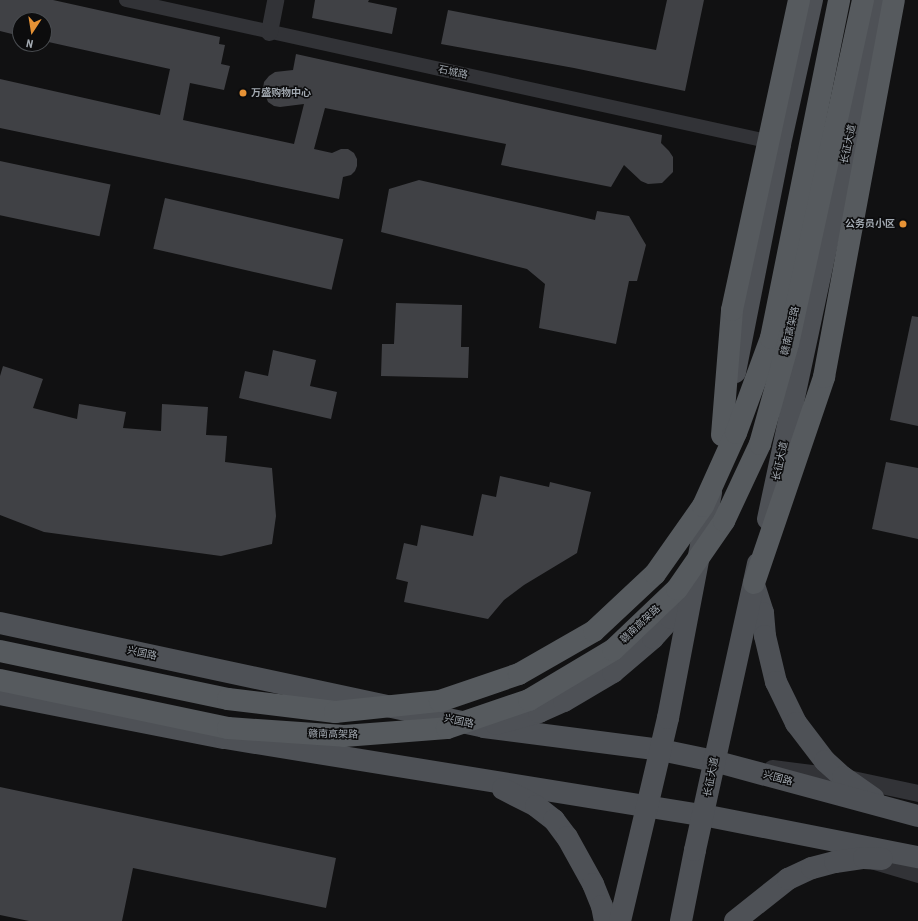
<!DOCTYPE html>
<meta charset="utf-8">
<style>
body{margin:0}
#map{position:relative;width:918px;height:921px;overflow:hidden;background:#111112;font-family:"Roboto Condensed","Noto Sans SC",sans-serif}
div>[style]{position:absolute}
.building>*{inset:0;background:#404145;transform-origin:0 0}
.minor>*{height:14px;margin:-7px;padding:0 7px;transform-origin:7px;border-radius:7px;background:#323337}
.tertiary>*{height:17px;margin:-8.5px;padding:0 8.5px;transform-origin:8.5px;border-radius:8.5px;background:#323337}
.primary>*{height:22px;margin:-11px;padding:0 11px;transform-origin:11px;border-radius:11px;background:#4e5156}
.trunk>*{height:22px;margin:-11px;padding:0 11px;transform-origin:11px;border-radius:11px;background:#565a5e}
.trunk-bridge>*{height:22px;margin:-11px;padding:0 11px;transform-origin:11px;border-radius:11px;background:#565a5e}
.dots>*{width:11px;height:11px;translate:-50% -50%;box-sizing:border-box;border:2px solid #0c0c0d;border-radius:50%}
span{translate:-50% -50%;white-space:nowrap;text-align:center;line-height:1.15;-webkit-text-stroke:3px #0c0c0d;paint-order:stroke}
.street-label{font-size:10px;color:#a3aab2}
.poi-label{font-size:10px;color:#a3aab2;font-weight:700}
.left{translate:0 -50%;text-align:left}
.right{translate:-100% -50%;text-align:right}
.north{position:absolute;left:12px;top:12px;width:40px;height:40px;box-sizing:border-box;background:#0c0c0d;border:1px solid #484b4f;border-radius:50%;rotate:192deg;font-size:11px;font-weight:700;line-height:16px;text-align:center;color:#a3aab2}
.north::after{content:'';display:block;margin:auto;width:14px;height:18px;background:#e69235;clip-path:polygon(50% 0,100% 100%,50% 72%,0 100%)}
</style>
<div id="map">
<div class="building">
<i style="clip-path:polygon(0 0,53px 0,220px 37px,219px 44px,225px 45px,221px 64px,230px 66px,224px 90px,190px 83px,183px 120px,294px 144px,304px 104px,280px 107px,274px 106px,268px 102px,263px 89px,264px 82px,269px 76px,275px 72px,293px 70px,296px 54px,662px 135px,661px 143px,669px 151px,673px 157px,673px 172px,662px 183px,648px 184px,641px 181px,624px 165px,611px 187px,501px 165px,506px 144px,325px 108px,314px 149px,332px 153px,341px 149px,348px 149px,354px 153px,357px 159px,357px 166px,355px 171px,351px 175px,343px 177px,339px 199px,0 128px,0 79px,160px 115px,170px 69px,44px 41px,44px 20px,20px 20px,20px 36px,0 31px)"></i>
<i style="clip-path:polygon(315px 0,369px 0,368px 2px,397px 8px,392px 34px,312px 18px)"></i>
<i style="clip-path:polygon(667px 0,704px 0,685px 91px,574px 68px,441px 44px,448px 10px,656px 50px)"></i>
<i style="left:0;top:161px;width:113px;height:53px;rotate:12deg"></i>
<i style="clip-path:polygon(419px 180px,595px 220px,597px 211px,629px 216px,646px 245px,637px 281px,629px 281px,616px 344px,539px 328px,545px 284px,527px 269px,381px 232px,389px 189px)"></i>
<i style="left:165px;top:198px;width:183px;height:52px;rotate:13deg"></i>
<i style="clip-path:polygon(396px 303px,462px 305px,461px 347px,469px 347px,468px 378px,381px 376px,382px 344px,394px 344px)"></i>
<i style="clip-path:polygon(912px 316px,918px 317px,918px 426px,890px 420px)"></i>
<i style="clip-path:polygon(273px 350px,316px 360px,310px 386px,337px 392px,331px 419px,239px 398px,245px 371px,268px 376px)"></i>
<i style="clip-path:polygon(3px 366px,43px 379px,33px 408px,77px 419px,79px 404px,126px 412px,123px 428px,161px 431px,162px 404px,208px 407px,206px 435px,227px 436px,225px 462px,272px 468px,276px 516px,272px 544px,221px 556px,44px 532px,0 515px,0 376px)"></i>
<i style="clip-path:polygon(886px 462px,918px 468px,918px 539px,872px 529px)"></i>
<i style="clip-path:polygon(500px 476px,549px 487px,550px 482px,591px 492px,577px 553px,524px 585px,504px 600px,488px 619px,404px 602px,408px 582px,396px 579px,404px 543px,417px 546px,421px 525px,473px 536px,482px 494px,496px 497px)"></i>
<i style="clip-path:polygon(0 787px,336px 858px,326px 908px,133px 868px,122px 921px,29px 921px,0 915px)"></i>
</div>
<div class="minor">
<i style="left:126px;top:0;width:666px;rotate:12.41deg"></i>
</div>
<div class="tertiary">
<i style="left:269px;top:32px;width:33px;rotate:-79deg"></i>
<i style="left:772px;top:768px;width:72px;rotate:7.2deg"></i>
<i style="left:843px;top:777px;width:77px;rotate:12deg"></i>
<i style="left:868px;top:859px;width:52px;rotate:16.7deg"></i>
</div>
<div class="primary">
<i style="left:735px;top:372px;width:232px;rotate:-78.8deg"></i>
<i style="left:780px;top:144px;width:148px;rotate:-77.5deg"></i>
<i style="left:768px;top:519px;width:531px;rotate:-77.93deg"></i>
<i style="left:754px;top:585px;width:29px;rotate:72deg"></i>
<i style="left:763px;top:613px;width:23px;rotate:85deg"></i>
<i style="left:765px;top:636px;width:47px;rotate:76.6deg"></i>
<i style="left:776px;top:682px;width:46px;rotate:64deg"></i>
<i style="left:796px;top:723px;width:48px;rotate:52.7deg"></i>
<i style="left:825px;top:761px;width:24px;rotate:42deg"></i>
<i style="left:843px;top:777px;width:37px;rotate:35deg"></i>
<i style="left:0;top:623px;width:495px;rotate:12.1deg"></i>
<i style="left:484px;top:727px;width:178px;rotate:7.4deg"></i>
<i style="left:661px;top:750px;width:54px;rotate:11.7deg"></i>
<i style="left:714px;top:761px;width:211px;rotate:15.1deg"></i>
<i style="left:0;top:694px;width:229px;rotate:11.1deg"></i>
<i style="left:225px;top:738px;width:484px;rotate:9.2deg"></i>
<i style="left:703px;top:815px;width:219px;rotate:11.1deg"></i>
<i style="left:496px;top:724px;width:45px;rotate:-15.6deg"></i>
<i style="left:539px;top:712px;width:27px;rotate:-24deg"></i>
<i style="left:564px;top:701px;width:57px;rotate:-30.6deg"></i>
<i style="left:613px;top:672px;width:52px;rotate:-40.4deg"></i>
<i style="left:653px;top:638px;width:27px;rotate:-48deg"></i>
<i style="left:671px;top:618px;width:33px;rotate:-57deg"></i>
<i style="left:503px;top:789px;width:37px;rotate:27deg"></i>
<i style="left:536px;top:806px;width:23px;rotate:38deg"></i>
<i style="left:554px;top:820px;width:21px;rotate:53deg"></i>
<i style="left:567px;top:837px;width:54px;rotate:61deg"></i>
<i style="left:593px;top:884px;width:24px;rotate:68deg"></i>
<i style="left:602px;top:906px;width:15px;rotate:79deg"></i>
<i style="left:620px;top:921px;width:209px;rotate:-76.7deg"></i>
<i style="left:668px;top:718px;width:230px;rotate:-79.2deg"></i>
<i style="left:681px;top:921px;width:72px;rotate:-78.8deg"></i>
<i style="left:695px;top:850px;width:293px;rotate:-77.6deg"></i>
<i style="left:735px;top:921px;width:68px;rotate:-38.4deg"></i>
<i style="left:788px;top:879px;width:26px;rotate:-25deg"></i>
<i style="left:812px;top:868px;width:24px;rotate:-15deg"></i>
<i style="left:835px;top:862px;width:29px;rotate:-8deg"></i>
<i style="left:864px;top:858px;width:18px;rotate:3deg"></i>
</div>
<div class="trunk">
<i style="left:754px;top:583px;width:218px;rotate:-71.2deg"></i>
<i style="left:824px;top:377px;width:383px;rotate:-79.5deg"></i>
</div>
<div class="trunk-bridge">
<i style="left:722px;top:435px;width:125px;rotate:-85.4deg"></i>
<i style="left:732px;top:310px;width:317px;rotate:-77.8deg"></i>
<i style="left:0;top:651px;width:233px;rotate:11.9deg"></i>
<i style="left:228px;top:699px;width:108px;rotate:6.9deg"></i>
<i style="left:335px;top:712px;width:106px;rotate:-6deg"></i>
<i style="left:440px;top:701px;width:83px;rotate:-18.9deg"></i>
<i style="left:519px;top:674px;width:86px;rotate:-29.8deg"></i>
<i style="left:594px;top:631px;width:83px;rotate:-43.1deg"></i>
<i style="left:655px;top:574px;width:83px;rotate:-54.8deg"></i>
<i style="left:703px;top:506px;width:80px;rotate:-65.7deg"></i>
<i style="left:736px;top:433px;width:101px;rotate:-69.8deg"></i>
<i style="left:771px;top:338px;width:345px;rotate:-78.6deg"></i>
<i style="left:0;top:680px;width:233px;rotate:11.9deg"></i>
<i style="left:228px;top:728px;width:116px;rotate:3.9deg"></i>
<i style="left:344px;top:736px;width:103px;rotate:-4.4deg"></i>
<i style="left:447px;top:728px;width:87px;rotate:-18.9deg"></i>
<i style="left:529px;top:700px;width:98px;rotate:-30.8deg"></i>
<i style="left:613px;top:650px;width:88px;rotate:-43.6deg"></i>
<i style="left:677px;top:589px;width:83px;rotate:-55.3deg"></i>
<i style="left:724px;top:521px;width:85px;rotate:-64.9deg"></i>
<i style="left:760px;top:444px;width:104px;rotate:-74.4deg"></i>
<i style="left:788px;top:344px;width:352px;rotate:-77.7deg"></i>
</div>
<div class="dots">
<i style="left:243px;top:93px;background:#e69235"></i>
<i style="left:903px;top:224px;background:#e69235"></i>
</div>
<div class="street-label">
<span style="left:453px;top:72px;rotate:12deg">石城路</span>
<span style="left:848px;top:144px;rotate:-78deg">长征大道</span>
<span style="left:790px;top:331px;rotate:-77deg">赣南高架路</span>
<span style="left:780px;top:461px;rotate:-78deg">长征大道</span>
<span style="left:640px;top:624px;rotate:-43deg">赣南高架路</span>
<span style="left:142px;top:653px;rotate:12deg">兴国路</span>
<span style="left:459px;top:721px;rotate:12deg">兴国路</span>
<span style="left:333px;top:734px;rotate:1deg">赣南高架路</span>
<span style="left:711px;top:777px;rotate:-79deg">长征大道</span>
<span style="left:778px;top:778px;rotate:15deg">兴国路</span>
</div>
<div class="poi-label">
<span class="left" style="left:251px;top:93px">万盛购物中心</span>
<span class="right" style="left:895px;top:224px">公务员小区</span>
</div>
<div class="north">N</div>
</div>
